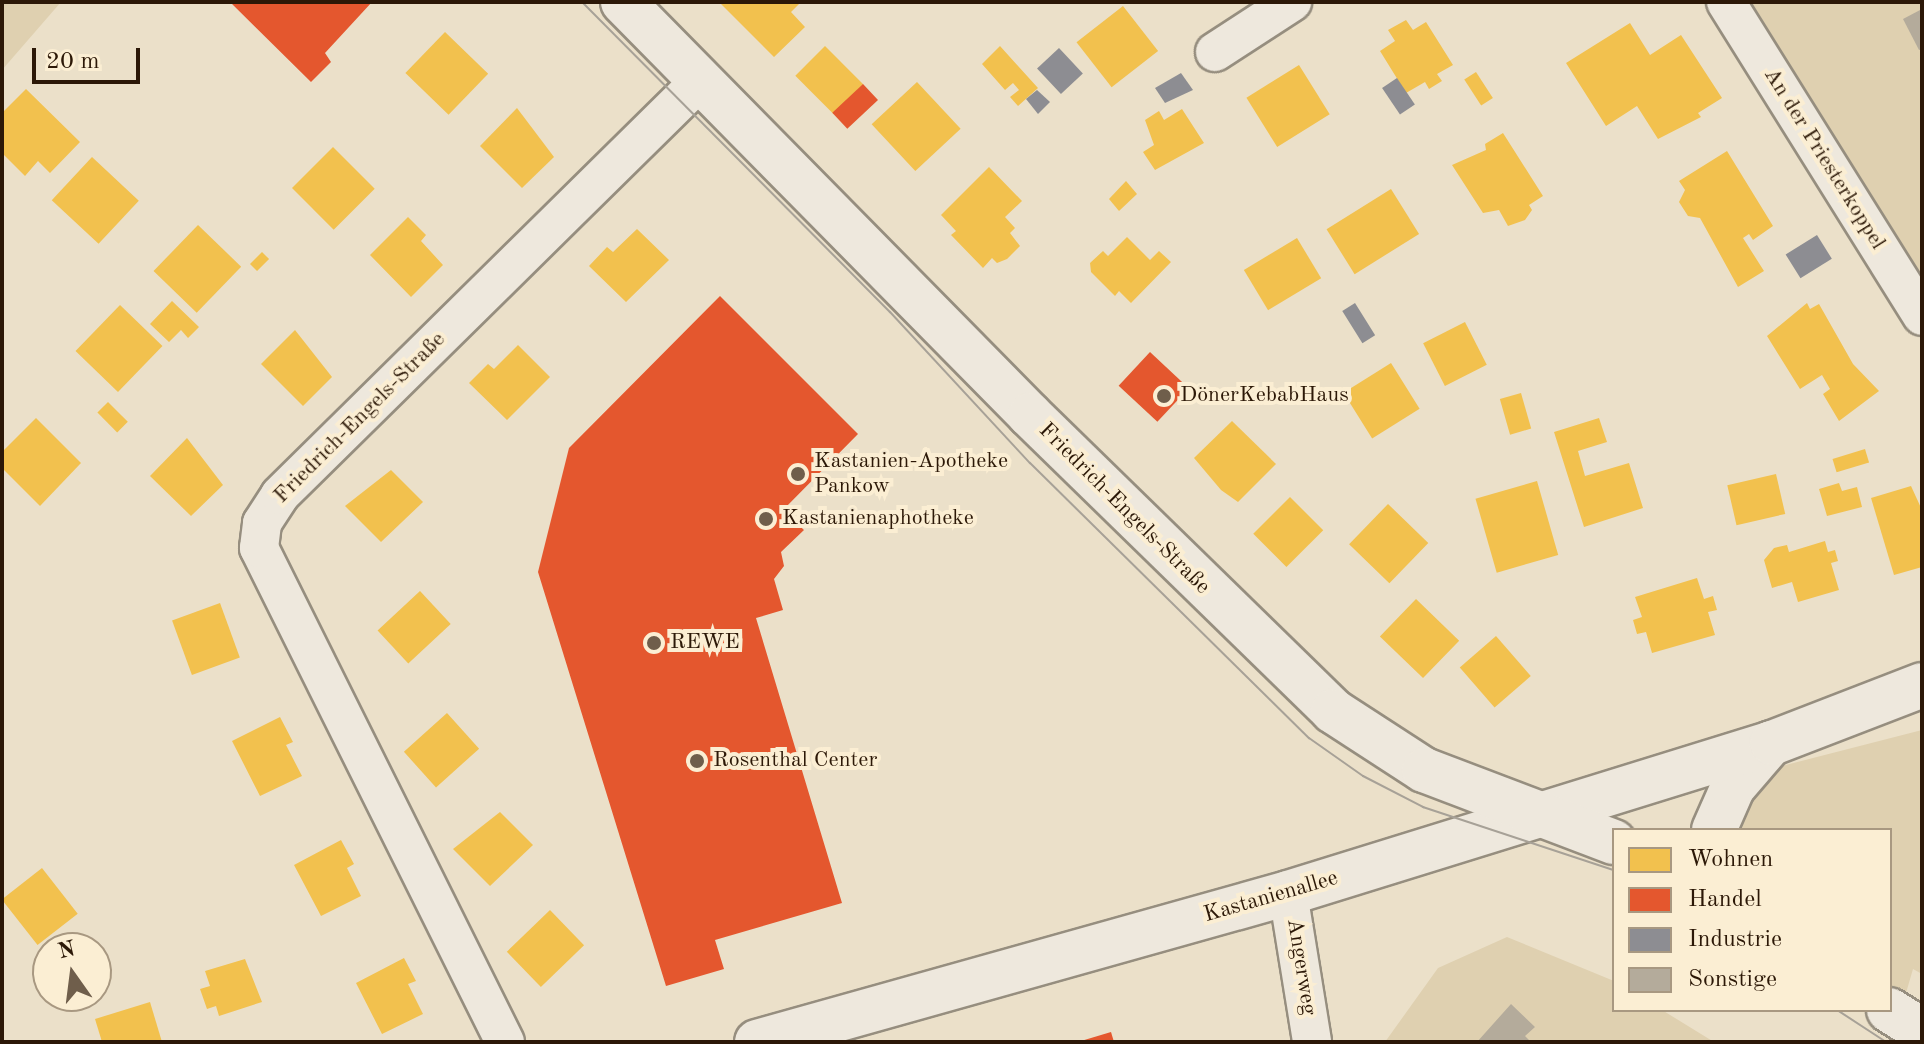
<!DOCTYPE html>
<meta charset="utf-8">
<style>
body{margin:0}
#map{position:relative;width:1924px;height:1044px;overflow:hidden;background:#ebe0c9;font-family:"Old Standard TT",serif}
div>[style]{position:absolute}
.green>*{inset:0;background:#dfd0b0}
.homes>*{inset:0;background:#f2c14e;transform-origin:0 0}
.shops>*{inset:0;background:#e4572e;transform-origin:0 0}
.industry>*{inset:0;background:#8d8d92;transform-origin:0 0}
.building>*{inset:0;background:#b4ab9b}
.roads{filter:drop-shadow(2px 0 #968e7f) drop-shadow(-2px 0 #968e7f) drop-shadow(0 2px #968e7f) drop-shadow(0 -2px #968e7f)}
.minor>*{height:38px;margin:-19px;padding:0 19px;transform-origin:19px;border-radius:19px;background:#eee8dd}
.tertiary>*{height:44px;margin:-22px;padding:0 22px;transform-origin:22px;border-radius:22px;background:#eee8dd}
.secondary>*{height:44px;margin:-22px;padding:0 22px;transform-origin:22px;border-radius:22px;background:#eee8dd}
.tram>*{height:2px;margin:-1px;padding:0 1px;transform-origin:1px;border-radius:1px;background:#a7a197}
.dots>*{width:22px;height:22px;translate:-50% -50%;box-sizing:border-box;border:4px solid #fbeed3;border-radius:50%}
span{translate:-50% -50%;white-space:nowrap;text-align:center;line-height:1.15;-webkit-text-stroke:8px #fbeed3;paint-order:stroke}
.street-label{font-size:22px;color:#2c1807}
.poi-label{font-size:22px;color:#2c1807}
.left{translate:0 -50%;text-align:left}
.frame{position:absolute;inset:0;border:4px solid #2c1807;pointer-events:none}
.legend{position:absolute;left:1612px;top:828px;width:280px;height:184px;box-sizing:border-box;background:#fbeed3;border:2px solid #a89881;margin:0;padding:10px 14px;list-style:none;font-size:24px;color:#2c1807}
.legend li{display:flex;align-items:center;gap:16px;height:40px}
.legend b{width:40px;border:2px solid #a89881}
.north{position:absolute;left:32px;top:932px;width:80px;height:80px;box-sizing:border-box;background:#fbeed3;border:2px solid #a89881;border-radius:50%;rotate:346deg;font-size:22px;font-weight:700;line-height:32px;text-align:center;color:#2c1807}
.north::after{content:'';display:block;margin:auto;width:28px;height:36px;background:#6f5e4b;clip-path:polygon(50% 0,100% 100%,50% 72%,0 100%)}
.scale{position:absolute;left:32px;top:48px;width:108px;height:36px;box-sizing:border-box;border:4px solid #2c1807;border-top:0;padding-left:10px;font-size:24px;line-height:28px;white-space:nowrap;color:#2c1807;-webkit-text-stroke:6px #fbeed3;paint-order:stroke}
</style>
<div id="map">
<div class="green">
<i style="clip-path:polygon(2px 2px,61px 2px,2px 70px)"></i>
<i style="clip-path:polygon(1743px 2px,1922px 2px,1922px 292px)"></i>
<i style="clip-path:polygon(1922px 730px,1922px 974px,1913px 969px,1906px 993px,1890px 985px,1890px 830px,1726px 830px,1774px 768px)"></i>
<i style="clip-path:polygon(1507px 937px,1614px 981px,1614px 1010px,1662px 1010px,1714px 1042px,1385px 1042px,1438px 968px)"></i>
</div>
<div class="homes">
<i style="clip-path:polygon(719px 2px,801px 2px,791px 12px,805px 27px,774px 57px)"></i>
<i style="left:1123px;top:6px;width:57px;height:59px;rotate:52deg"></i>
<i style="clip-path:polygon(1406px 20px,1413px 30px,1426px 22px,1453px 65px,1437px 74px,1442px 81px,1429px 89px,1425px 82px,1406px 93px,1380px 51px,1395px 41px,1388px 30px)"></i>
<i style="clip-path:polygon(1630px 23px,1650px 55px,1681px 35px,1722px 98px,1698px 113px,1701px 117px,1658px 139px,1637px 106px,1606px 126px,1566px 63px)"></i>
<i style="left:445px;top:32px;width:60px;height:57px;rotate:44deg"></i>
<i style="left:825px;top:46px;width:54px;height:42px;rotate:45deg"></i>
<i style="clip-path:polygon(1000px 46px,1038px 88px,1018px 106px,1010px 97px,1019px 90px,1013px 83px,1005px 90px,982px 64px)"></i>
<i style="left:1299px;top:65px;width:58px;height:62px;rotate:58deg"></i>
<i style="left:1476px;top:72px;width:31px;height:14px;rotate:57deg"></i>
<i style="left:917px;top:82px;width:64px;height:62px;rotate:47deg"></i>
<i style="clip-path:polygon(26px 89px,80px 142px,50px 173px,38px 161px,25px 176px,2px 153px,2px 113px)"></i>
<i style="clip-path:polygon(517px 108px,554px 157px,522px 188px,480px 146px)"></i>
<i style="clip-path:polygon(1182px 109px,1204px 143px,1155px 170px,1143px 152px,1154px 145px,1145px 120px,1159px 111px,1164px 120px)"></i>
<i style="clip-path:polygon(1503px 133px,1543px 196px,1529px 205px,1532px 210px,1525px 220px,1508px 226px,1499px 210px,1483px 213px,1452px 165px,1486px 150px,1485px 144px)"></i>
<i style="left:333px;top:147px;width:59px;height:58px;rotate:45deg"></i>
<i style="clip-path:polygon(1727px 151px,1773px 226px,1753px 240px,1749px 234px,1743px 238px,1764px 271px,1738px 287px,1700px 218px,1688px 216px,1679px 202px,1685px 190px,1679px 181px)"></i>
<i style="left:92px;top:157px;width:64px;height:59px;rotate:43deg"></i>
<i style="clip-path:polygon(989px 167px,1022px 201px,1005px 217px,1015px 228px,1010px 233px,1020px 246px,1007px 259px,997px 263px,992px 258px,983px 268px,951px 235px,956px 231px,941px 215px)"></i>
<i style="clip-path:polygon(1126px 181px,1137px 194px,1119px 211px,1109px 199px)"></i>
<i style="left:1391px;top:189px;width:53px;height:76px;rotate:58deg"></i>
<i style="clip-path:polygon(408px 217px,426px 235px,421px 241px,443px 265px,411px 297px,370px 255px)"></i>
<i style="left:198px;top:225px;width:60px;height:64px;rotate:44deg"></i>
<i style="clip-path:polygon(637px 229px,669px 260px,626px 302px,589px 266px,607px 247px,613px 252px)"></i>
<i style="clip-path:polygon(1127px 237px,1150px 260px,1159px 251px,1171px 262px,1131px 303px,1119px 291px,1115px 296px,1091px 272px,1090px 263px,1103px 251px,1108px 256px)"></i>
<i style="left:1297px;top:238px;width:47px;height:62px;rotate:59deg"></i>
<i style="left:262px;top:252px;width:10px;height:17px;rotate:45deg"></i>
<i style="clip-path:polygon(172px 301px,199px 327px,188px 338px,181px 330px,169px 342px,150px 324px)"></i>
<i style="clip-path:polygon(1807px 303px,1810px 309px,1819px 304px,1853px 364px,1879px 391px,1839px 421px,1823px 394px,1830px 389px,1822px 375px,1800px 389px,1767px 336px)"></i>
<i style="left:120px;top:305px;width:59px;height:64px;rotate:44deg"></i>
<i style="left:1465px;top:322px;width:48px;height:47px;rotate:63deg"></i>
<i style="clip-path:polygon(295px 330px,332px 377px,303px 406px,261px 364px)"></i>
<i style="clip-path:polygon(518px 345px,550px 377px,507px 420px,469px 383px,488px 364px,494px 369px)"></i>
<i style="left:1391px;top:363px;width:54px;height:56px;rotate:58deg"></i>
<i style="left:1521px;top:393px;width:37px;height:22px;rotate:74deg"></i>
<i style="left:108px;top:402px;width:28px;height:15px;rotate:45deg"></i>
<i style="clip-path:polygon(36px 418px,81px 463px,40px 506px,2px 468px,2px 452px)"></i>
<i style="clip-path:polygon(1599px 418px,1607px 442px,1578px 451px,1585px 476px,1629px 463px,1643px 508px,1584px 527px,1554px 432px)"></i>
<i style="clip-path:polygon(1232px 421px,1276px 464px,1238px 502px,1221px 490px,1194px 458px)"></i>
<i style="clip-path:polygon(187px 438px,223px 485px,191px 516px,150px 476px)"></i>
<i style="left:1865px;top:449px;width:14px;height:34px;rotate:73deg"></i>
<i style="clip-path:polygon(391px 470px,423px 502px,381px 542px,345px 506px)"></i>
<i style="left:1776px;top:474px;width:41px;height:50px;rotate:77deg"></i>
<i style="left:1537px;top:481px;width:77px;height:64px;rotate:74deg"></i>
<i style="clip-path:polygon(1839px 483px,1842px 491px,1857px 487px,1862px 507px,1827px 516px,1819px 489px)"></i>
<i style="clip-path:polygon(1911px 486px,1922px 510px,1922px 567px,1894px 575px,1871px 498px)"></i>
<i style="left:1290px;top:497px;width:47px;height:52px;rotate:45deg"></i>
<i style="left:1388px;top:504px;width:56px;height:56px;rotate:44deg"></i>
<i style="clip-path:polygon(1825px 541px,1828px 552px,1835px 550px,1838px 561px,1831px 563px,1839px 590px,1798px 602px,1792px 582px,1772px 588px,1764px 560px,1774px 548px,1787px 545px,1789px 552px)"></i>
<i style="clip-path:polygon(1697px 578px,1704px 599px,1713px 596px,1717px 610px,1708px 612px,1715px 635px,1652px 653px,1646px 632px,1637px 634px,1633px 620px,1642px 617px,1635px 597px)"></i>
<i style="left:420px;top:591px;width:45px;height:58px;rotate:47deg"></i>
<i style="left:1416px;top:599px;width:60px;height:52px;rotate:44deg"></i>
<i style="left:220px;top:603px;width:58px;height:51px;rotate:70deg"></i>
<i style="left:1496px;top:636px;width:53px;height:48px;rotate:49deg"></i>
<i style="left:447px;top:713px;width:48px;height:58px;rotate:48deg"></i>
<i style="clip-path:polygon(280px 717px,293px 742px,286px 745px,302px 776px,260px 796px,232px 741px)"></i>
<i style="clip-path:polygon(500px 812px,533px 845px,490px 886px,453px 849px)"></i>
<i style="clip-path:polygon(341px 840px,354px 864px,347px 868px,361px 896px,321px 916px,294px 865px)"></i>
<i style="left:42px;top:868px;width:58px;height:51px;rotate:52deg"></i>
<i style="left:550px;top:910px;width:49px;height:60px;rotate:46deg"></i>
<i style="clip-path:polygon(404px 958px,416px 981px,408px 984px,423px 1014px,382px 1034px,356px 983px)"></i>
<i style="clip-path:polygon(245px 959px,262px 1002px,219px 1016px,216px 1006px,207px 1009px,200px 989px,210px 986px,205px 971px)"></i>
<i style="clip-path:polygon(150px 1002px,162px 1042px,102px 1042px,95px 1019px)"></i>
</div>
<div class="shops">
<i style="clip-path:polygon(230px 2px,372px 2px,325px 53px,331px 62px,311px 82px)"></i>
<i style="left:863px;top:84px;width:22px;height:42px;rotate:47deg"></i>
<i style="clip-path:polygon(720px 296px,858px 434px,783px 510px,804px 530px,781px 552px,784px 566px,774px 579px,783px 610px,756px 618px,842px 903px,715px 940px,724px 969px,666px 986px,538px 572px,569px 448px)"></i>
<i style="left:1150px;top:352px;width:53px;height:46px;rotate:43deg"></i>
<i style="clip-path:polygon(1111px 1032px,1114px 1042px,1081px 1042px,1081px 1041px)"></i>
</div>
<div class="industry">
<i style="left:1059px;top:48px;width:35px;height:30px;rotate:47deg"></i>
<i style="clip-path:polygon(1181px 73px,1193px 90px,1165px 103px,1155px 88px)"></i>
<i style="left:1397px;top:78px;width:32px;height:18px;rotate:56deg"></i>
<i style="clip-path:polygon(1037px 90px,1050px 102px,1038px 114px,1026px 99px)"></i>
<i style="left:1817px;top:235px;width:28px;height:37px;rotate:58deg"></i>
<i style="left:1355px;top:303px;width:38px;height:15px;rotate:58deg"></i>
</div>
<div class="building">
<i style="clip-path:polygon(1922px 9px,1922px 49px,1919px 50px,1903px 19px)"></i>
<i style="clip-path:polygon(1511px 1004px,1535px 1027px,1525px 1036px,1531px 1042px,1477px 1042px)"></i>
</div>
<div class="roads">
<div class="minor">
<i style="left:1726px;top:2px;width:370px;rotate:58deg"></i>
<i style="left:1215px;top:52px;width:92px;rotate:-33deg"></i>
<i style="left:1288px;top:893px;width:151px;rotate:80.8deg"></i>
<i style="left:505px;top:1042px;width:552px;rotate:-116.47deg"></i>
<i style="left:259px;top:548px;width:25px;rotate:-83deg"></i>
<i style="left:262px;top:523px;width:33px;rotate:-57deg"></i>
<i style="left:280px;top:495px;width:591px;rotate:-44.59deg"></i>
</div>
<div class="tertiary">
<i style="left:1714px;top:830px;width:47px;rotate:-66.2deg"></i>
<i style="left:1733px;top:787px;width:58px;rotate:-49.2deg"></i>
<i style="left:757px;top:1042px;width:552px;rotate:-15.67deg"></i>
<i style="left:1288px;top:893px;width:507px;rotate:-17.22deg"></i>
<i style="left:1772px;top:743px;width:161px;rotate:-21.1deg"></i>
</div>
<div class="secondary">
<i style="left:623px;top:2px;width:580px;rotate:45.42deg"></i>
<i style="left:1030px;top:415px;width:424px;rotate:44.3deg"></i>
<i style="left:1333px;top:711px;width:108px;rotate:33deg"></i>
<i style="left:1424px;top:770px;width:203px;rotate:20.8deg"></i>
<i style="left:1889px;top:1010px;width:39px;rotate:32deg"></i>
</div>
</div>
<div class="tram">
<i style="left:582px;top:2px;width:437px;rotate:45.2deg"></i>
<i style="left:890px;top:312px;width:206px;rotate:47.2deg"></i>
<i style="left:1030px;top:463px;width:392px;rotate:44.6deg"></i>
<i style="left:1309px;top:738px;width:66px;rotate:35.1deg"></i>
<i style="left:1363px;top:776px;width:68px;rotate:27.3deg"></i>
<i style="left:1423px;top:807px;width:201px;rotate:18.3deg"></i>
<i style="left:1837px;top:1010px;width:59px;rotate:33.1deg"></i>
</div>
<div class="dots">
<i style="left:1164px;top:396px;background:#6f5e4b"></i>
<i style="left:798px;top:474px;background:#6f5e4b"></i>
<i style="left:766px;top:519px;background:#6f5e4b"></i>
<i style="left:654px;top:643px;background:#6f5e4b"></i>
<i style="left:697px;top:761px;background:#6f5e4b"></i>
</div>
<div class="street-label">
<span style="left:1824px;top:159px;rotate:58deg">An der Priesterkoppel</span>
<span style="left:360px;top:418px;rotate:-45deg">Friedrich-Engels-Straße</span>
<span style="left:1124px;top:509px;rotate:45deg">Friedrich-Engels-Straße</span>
<span style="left:1271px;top:897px;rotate:-16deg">Kastanienallee</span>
<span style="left:1301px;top:967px;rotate:81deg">Angerweg</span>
</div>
<div class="poi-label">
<span class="left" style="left:1180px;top:396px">DönerKebabHaus</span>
<span class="left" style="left:814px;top:474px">Kastanien-Apotheke<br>Pankow</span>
<span class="left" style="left:782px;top:519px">Kastanienaphotheke</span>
<span class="left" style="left:670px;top:643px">REWE</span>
<span class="left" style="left:713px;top:761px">Rosenthal Center</span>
</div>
<div class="frame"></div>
<ul class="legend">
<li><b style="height:22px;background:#f2c14e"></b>Wohnen</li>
<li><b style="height:22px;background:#e4572e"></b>Handel</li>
<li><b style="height:22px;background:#8d8d92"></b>Industrie</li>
<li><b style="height:22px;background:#b4ab9b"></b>Sonstige</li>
</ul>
<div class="north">N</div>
<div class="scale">20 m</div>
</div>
